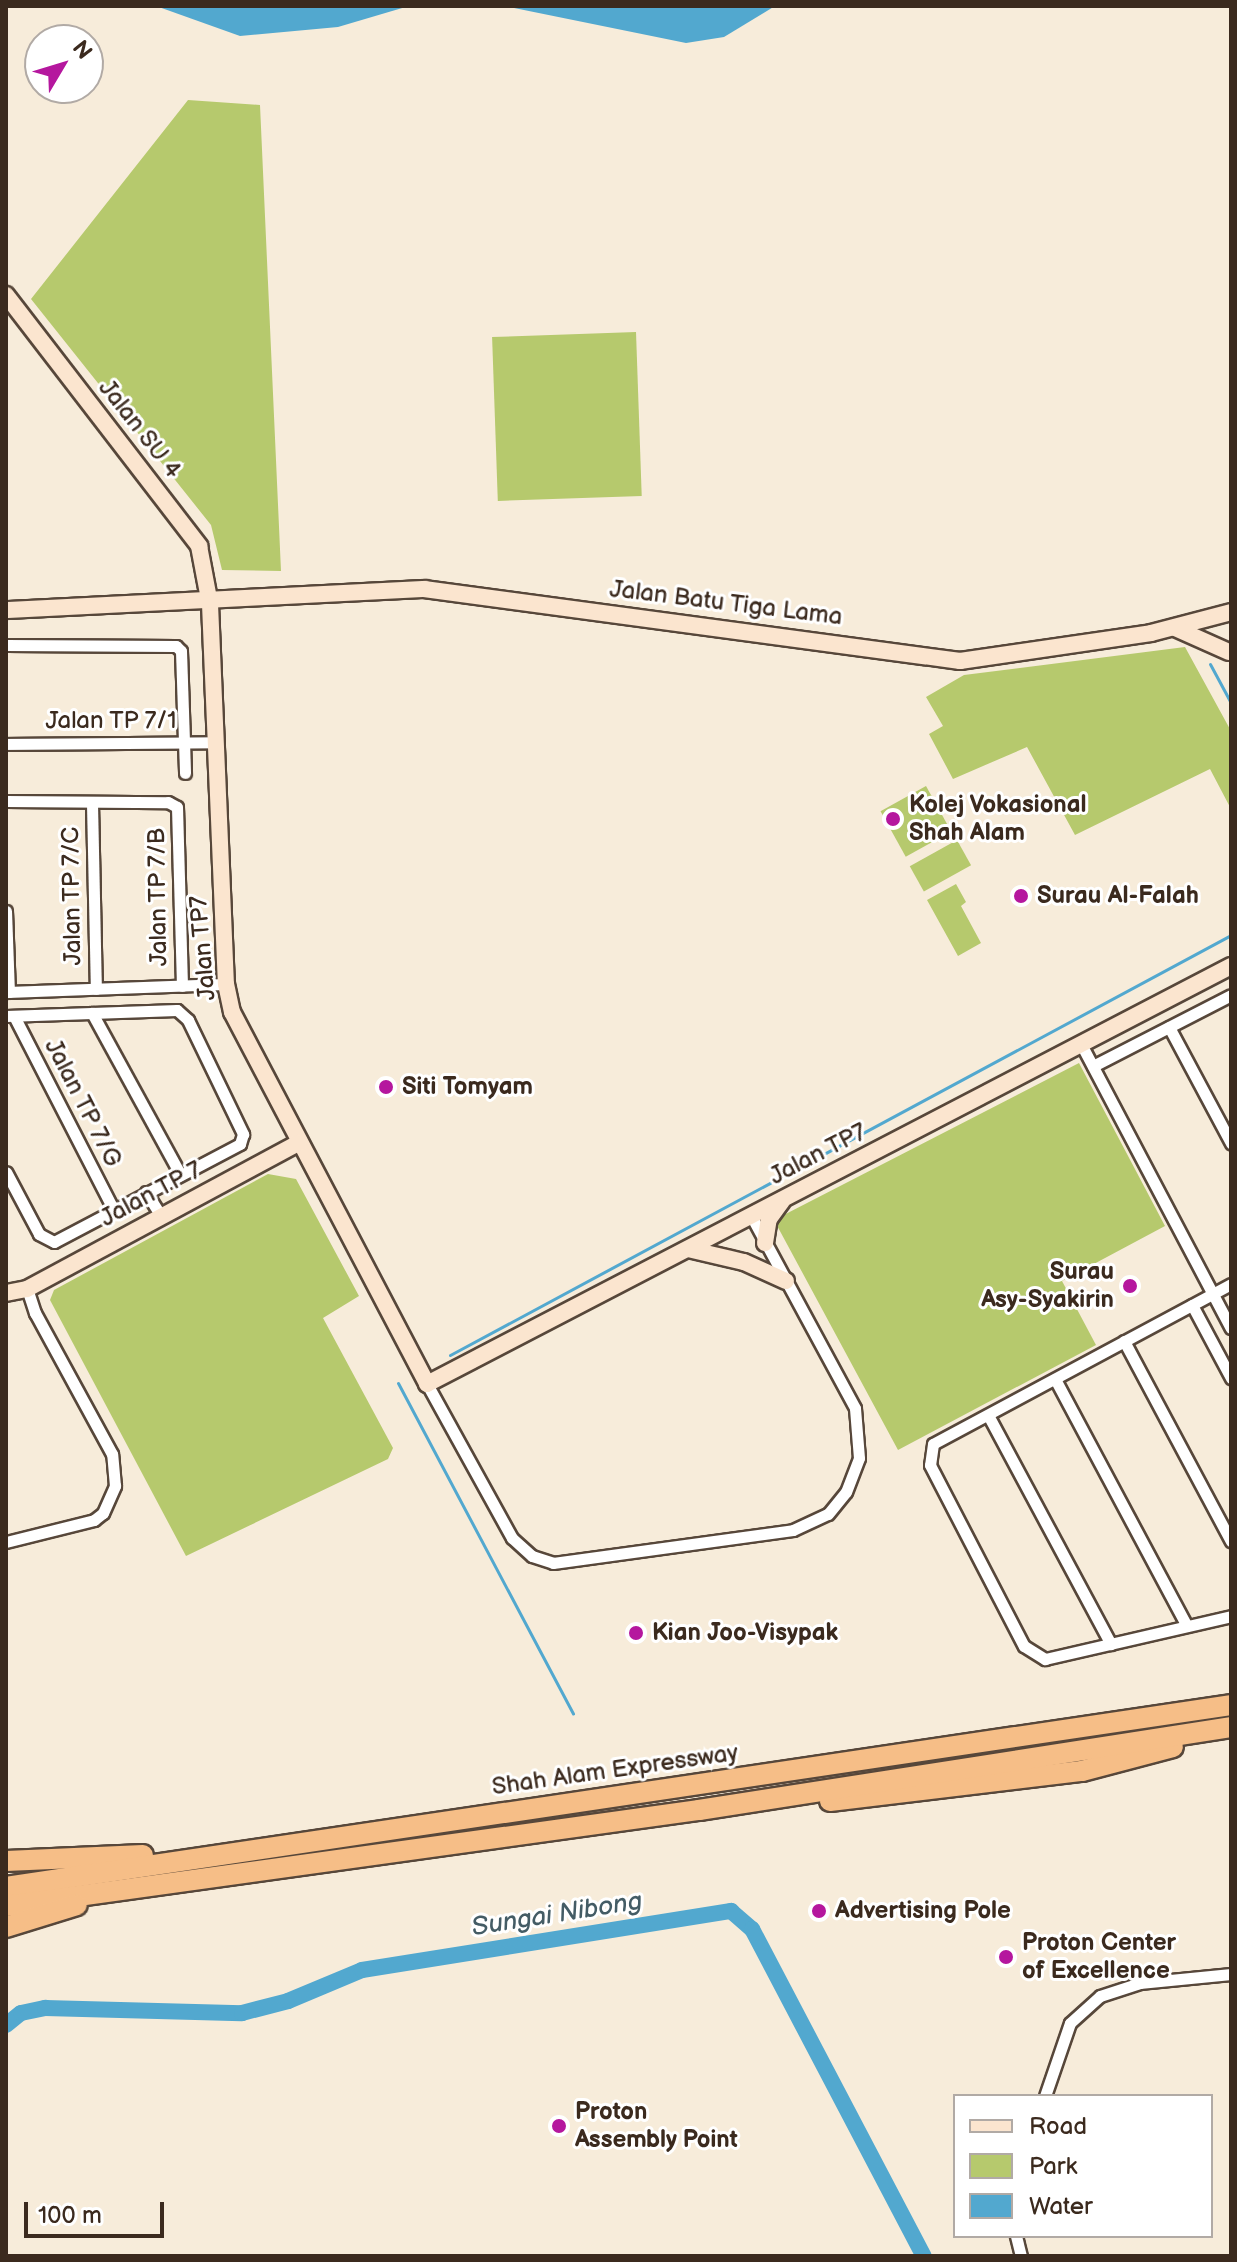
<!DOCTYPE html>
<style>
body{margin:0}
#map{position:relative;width:1237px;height:2262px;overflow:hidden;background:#f7ecda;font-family:"Balsamiq Sans",sans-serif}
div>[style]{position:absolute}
.green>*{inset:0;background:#b6c96d;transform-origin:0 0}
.water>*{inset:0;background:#52a8cf}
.stream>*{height:3px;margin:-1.5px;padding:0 1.5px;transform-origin:1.5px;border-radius:1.5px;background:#52a8cf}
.river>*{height:16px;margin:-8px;padding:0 8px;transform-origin:8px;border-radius:8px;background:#52a8cf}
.roads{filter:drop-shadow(2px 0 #57473a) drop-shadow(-2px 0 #57473a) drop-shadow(0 2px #57473a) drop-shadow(0 -2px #57473a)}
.street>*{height:11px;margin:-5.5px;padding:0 5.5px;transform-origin:5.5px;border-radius:5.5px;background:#fff}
.secondary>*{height:16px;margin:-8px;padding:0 8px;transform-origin:8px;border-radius:8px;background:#fbe5cf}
.highway>*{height:20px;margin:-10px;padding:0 10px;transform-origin:10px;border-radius:10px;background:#f6be87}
.dots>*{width:22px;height:22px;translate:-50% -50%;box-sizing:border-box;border:4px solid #fff;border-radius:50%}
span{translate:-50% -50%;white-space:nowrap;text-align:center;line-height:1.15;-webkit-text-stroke:6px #fff;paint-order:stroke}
.street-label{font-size:24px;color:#3b2a1e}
.poi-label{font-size:24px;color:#3b2a1e;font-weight:700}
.left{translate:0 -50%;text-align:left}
.right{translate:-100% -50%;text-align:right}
.water-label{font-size:26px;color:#445c65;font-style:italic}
.frame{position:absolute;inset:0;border:8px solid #3b2a1e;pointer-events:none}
.legend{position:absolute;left:953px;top:2094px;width:260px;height:144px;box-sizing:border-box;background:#fff;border:2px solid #b1aaa5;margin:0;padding:10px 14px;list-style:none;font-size:24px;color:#3b2a1e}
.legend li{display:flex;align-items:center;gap:16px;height:40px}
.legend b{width:40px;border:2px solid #b1aaa5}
.north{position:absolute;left:24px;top:24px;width:80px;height:80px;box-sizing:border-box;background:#fff;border:2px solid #b1aaa5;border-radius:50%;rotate:52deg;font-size:22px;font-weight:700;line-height:32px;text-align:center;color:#3b2a1e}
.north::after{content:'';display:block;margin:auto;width:28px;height:36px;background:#b5179e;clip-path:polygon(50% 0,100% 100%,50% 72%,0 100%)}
.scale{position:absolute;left:24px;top:2202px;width:140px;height:36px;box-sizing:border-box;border:4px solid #3b2a1e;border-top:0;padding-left:10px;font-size:24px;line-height:28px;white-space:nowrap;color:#3b2a1e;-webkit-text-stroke:6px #fff;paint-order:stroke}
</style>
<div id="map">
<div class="green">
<i style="clip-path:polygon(188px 100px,260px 105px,281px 571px,222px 570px,211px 525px,31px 299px)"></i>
<i style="left:636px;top:332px;width:164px;height:144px;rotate:88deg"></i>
<i style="clip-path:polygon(1185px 647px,1231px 731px,1231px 809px,1210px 769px,1075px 835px,1027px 747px,953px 779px,929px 734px,943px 726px,926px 697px,964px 675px)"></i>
<i style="left:926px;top:786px;width:52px;height:52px;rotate:61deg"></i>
<i style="left:957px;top:840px;width:29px;height:54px;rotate:61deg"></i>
<i style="clip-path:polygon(956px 884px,966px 902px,961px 906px,981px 943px,958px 956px,927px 900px)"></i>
<i style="clip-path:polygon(1079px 1063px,1165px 1226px,1062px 1281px,1096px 1345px,898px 1450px,774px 1220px)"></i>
<i style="clip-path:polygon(268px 1174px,296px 1179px,359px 1296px,323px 1318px,393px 1448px,388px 1459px,186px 1556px,50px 1300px,54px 1290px)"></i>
</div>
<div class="water">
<i style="clip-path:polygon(156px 6px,409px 6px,338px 27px,240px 36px)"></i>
<i style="clip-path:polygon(504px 6px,775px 6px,724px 37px,686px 43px)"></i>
</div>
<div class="stream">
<i style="left:1210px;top:664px;width:44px;rotate:61.7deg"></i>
<i style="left:450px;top:1355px;width:887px;rotate:-28.27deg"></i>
<i style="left:398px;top:1383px;width:374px;rotate:62.1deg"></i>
</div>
<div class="river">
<i style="left:6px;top:2025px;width:19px;rotate:-39deg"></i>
<i style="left:21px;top:2013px;width:25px;rotate:-12deg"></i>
<i style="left:45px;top:2008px;width:197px;rotate:1.5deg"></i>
<i style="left:242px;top:2013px;width:48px;rotate:-14.6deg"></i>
<i style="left:288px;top:2001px;width:80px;rotate:-22.7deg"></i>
<i style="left:362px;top:1970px;width:374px;rotate:-9.1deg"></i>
<i style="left:731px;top:1911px;width:28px;rotate:41deg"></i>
<i style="left:752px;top:1929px;width:369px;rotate:62.3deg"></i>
</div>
<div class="roads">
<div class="street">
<i style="left:6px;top:645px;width:170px;rotate:0.3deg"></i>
<i style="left:176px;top:646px;width:7px;rotate:45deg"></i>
<i style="left:181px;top:651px;width:122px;rotate:88.1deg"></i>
<i style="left:6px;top:744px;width:209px;rotate:-0.5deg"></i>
<i style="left:6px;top:801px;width:162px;rotate:0.4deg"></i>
<i style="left:168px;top:802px;width:10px;rotate:29deg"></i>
<i style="left:177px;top:807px;width:179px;rotate:88.4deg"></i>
<i style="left:92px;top:803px;width:186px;rotate:88.8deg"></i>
<i style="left:6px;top:911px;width:81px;rotate:87.9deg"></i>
<i style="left:6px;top:992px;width:220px;rotate:-2.1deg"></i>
<i style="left:92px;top:1013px;width:183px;rotate:61.3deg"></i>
<i style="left:6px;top:1016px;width:171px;rotate:-2deg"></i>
<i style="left:177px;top:1010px;width:15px;rotate:42deg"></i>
<i style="left:188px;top:1020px;width:127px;rotate:64.2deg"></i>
<i style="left:243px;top:1134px;width:10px;rotate:107deg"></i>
<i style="left:240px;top:1144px;width:210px;rotate:152.2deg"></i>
<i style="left:54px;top:1242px;width:17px;rotate:-152deg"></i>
<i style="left:39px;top:1234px;width:70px;rotate:-118deg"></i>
<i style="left:14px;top:1016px;width:217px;rotate:62.8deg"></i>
<i style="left:1169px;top:1027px;width:132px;rotate:61.9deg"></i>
<i style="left:1081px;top:1044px;width:321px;rotate:62.2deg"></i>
<i style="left:1093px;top:1066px;width:155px;rotate:-27.2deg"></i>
<i style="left:146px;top:1192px;width:28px;rotate:58deg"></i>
<i style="left:1231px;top:1284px;width:338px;rotate:151.8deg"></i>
<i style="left:933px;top:1444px;width:21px;rotate:98deg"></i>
<i style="left:930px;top:1465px;width:204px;rotate:62.6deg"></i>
<i style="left:1024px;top:1646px;width:25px;rotate:32deg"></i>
<i style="left:1045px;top:1659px;width:191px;rotate:-13deg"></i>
<i style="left:1192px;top:1305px;width:83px;rotate:61.9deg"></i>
<i style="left:1124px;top:1341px;width:227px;rotate:61.9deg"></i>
<i style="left:1055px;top:1379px;width:280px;rotate:61.9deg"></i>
<i style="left:427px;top:1384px;width:176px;rotate:61.1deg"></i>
<i style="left:512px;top:1538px;width:27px;rotate:42deg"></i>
<i style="left:532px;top:1556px;width:22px;rotate:18deg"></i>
<i style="left:553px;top:1563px;width:242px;rotate:-7.8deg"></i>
<i style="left:793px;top:1530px;width:38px;rotate:-25deg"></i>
<i style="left:828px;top:1514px;width:28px;rotate:-51deg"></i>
<i style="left:846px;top:1492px;width:36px;rotate:-69deg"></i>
<i style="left:859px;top:1458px;width:50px;rotate:-94.6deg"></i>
<i style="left:855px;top:1408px;width:218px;rotate:-118.4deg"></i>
<i style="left:988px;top:1415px;width:260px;rotate:61.8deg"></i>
<i style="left:6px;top:1542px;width:91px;rotate:-14deg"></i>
<i style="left:94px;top:1520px;width:11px;rotate:-38deg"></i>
<i style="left:103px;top:1513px;width:30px;rotate:-66deg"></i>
<i style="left:115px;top:1486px;width:32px;rotate:-95deg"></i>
<i style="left:112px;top:1454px;width:161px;rotate:-118.6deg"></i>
<i style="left:35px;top:1313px;width:25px;rotate:-108deg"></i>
<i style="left:1045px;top:2096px;width:77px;rotate:-71.1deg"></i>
<i style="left:1070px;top:2023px;width:40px;rotate:-42deg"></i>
<i style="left:1100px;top:1996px;width:42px;rotate:-18deg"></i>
<i style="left:1140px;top:1983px;width:91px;rotate:-5.6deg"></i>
<i style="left:1016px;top:2236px;width:21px;rotate:76deg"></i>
</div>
<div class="secondary">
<i style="left:6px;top:295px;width:317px;rotate:52.4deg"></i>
<i style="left:199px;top:546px;width:59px;rotate:79.3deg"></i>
<i style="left:210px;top:604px;width:380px;rotate:87.6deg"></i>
<i style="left:226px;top:984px;width:29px;rotate:78deg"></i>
<i style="left:232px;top:1012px;width:420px;rotate:62.3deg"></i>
<i style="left:427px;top:1384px;width:906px;rotate:-27.47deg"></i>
<i style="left:6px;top:610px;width:419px;rotate:-2.9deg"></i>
<i style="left:424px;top:589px;width:541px;rotate:7.65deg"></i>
<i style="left:960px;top:661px;width:193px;rotate:-8.3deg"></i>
<i style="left:1151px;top:633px;width:83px;rotate:-14.7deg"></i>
<i style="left:1175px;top:628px;width:59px;rotate:24deg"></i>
<i style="left:765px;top:1243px;width:24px;rotate:-81deg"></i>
<i style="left:769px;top:1219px;width:22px;rotate:-54deg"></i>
<i style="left:688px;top:1249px;width:57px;rotate:13.1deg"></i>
<i style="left:744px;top:1262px;width:46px;rotate:24.3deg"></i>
<i style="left:6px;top:1293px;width:21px;rotate:-11deg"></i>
<i style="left:27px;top:1289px;width:308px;rotate:-28.3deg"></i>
</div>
<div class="highway">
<i style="left:830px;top:1801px;width:254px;rotate:-6.8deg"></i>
<i style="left:1082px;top:1771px;width:94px;rotate:-14.8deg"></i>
<i style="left:6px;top:1861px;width:137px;rotate:-2.5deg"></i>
<i style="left:6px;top:1887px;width:1238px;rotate:-8.45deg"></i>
<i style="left:6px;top:1906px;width:700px;rotate:-7.89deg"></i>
<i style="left:699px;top:1810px;width:538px;rotate:-8.87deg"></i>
<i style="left:6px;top:1927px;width:74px;rotate:-17.2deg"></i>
</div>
</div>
<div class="dots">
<i style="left:893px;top:819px;background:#b5179e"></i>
<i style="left:1021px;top:896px;background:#b5179e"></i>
<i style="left:386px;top:1087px;background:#b5179e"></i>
<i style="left:1130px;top:1286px;background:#b5179e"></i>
<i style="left:636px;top:1633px;background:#b5179e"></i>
<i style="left:819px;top:1911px;background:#b5179e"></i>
<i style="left:1006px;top:1957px;background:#b5179e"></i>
<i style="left:559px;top:2126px;background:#b5179e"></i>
</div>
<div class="street-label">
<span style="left:140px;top:429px;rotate:52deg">Jalan SU 4</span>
<span style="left:726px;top:603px;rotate:7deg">Jalan Batu Tiga Lama</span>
<span style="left:111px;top:721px">Jalan TP 7/1</span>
<span style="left:72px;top:896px;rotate:-91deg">Jalan TP 7/C</span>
<span style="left:158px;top:897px;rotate:-91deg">Jalan TP 7/B</span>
<span style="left:203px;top:948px;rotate:-95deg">Jalan TP7</span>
<span style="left:83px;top:1103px;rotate:63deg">Jalan TP 7/G</span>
<span style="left:818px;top:1154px;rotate:-27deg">Jalan TP7</span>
<span style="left:151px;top:1194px;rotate:-28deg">Jalan TP 7</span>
<span style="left:615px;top:1770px;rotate:-8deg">Shah Alam Expressway</span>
</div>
<div class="poi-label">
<span class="left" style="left:909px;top:819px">Kolej Vokasional<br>Shah Alam</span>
<span class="left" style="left:1037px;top:896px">Surau Al-Falah</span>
<span class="left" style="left:402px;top:1087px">Siti Tomyam</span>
<span class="right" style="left:1114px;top:1286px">Surau<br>Asy-Syakirin</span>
<span class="left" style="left:652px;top:1633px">Kian Joo-Visypak</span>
<span class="left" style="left:835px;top:1911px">Advertising Pole</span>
<span class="left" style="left:1022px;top:1957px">Proton Center<br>of Excellence</span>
<span class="left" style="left:575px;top:2126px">Proton<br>Assembly Point</span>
</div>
<div class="water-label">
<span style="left:557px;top:1915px;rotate:-9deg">Sungai Nibong</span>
</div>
<div class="frame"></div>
<ul class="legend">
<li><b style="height:10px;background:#fbe5cf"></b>Road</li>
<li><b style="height:22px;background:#b6c96d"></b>Park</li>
<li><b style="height:22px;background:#52a8cf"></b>Water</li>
</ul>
<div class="north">N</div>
<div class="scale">100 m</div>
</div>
